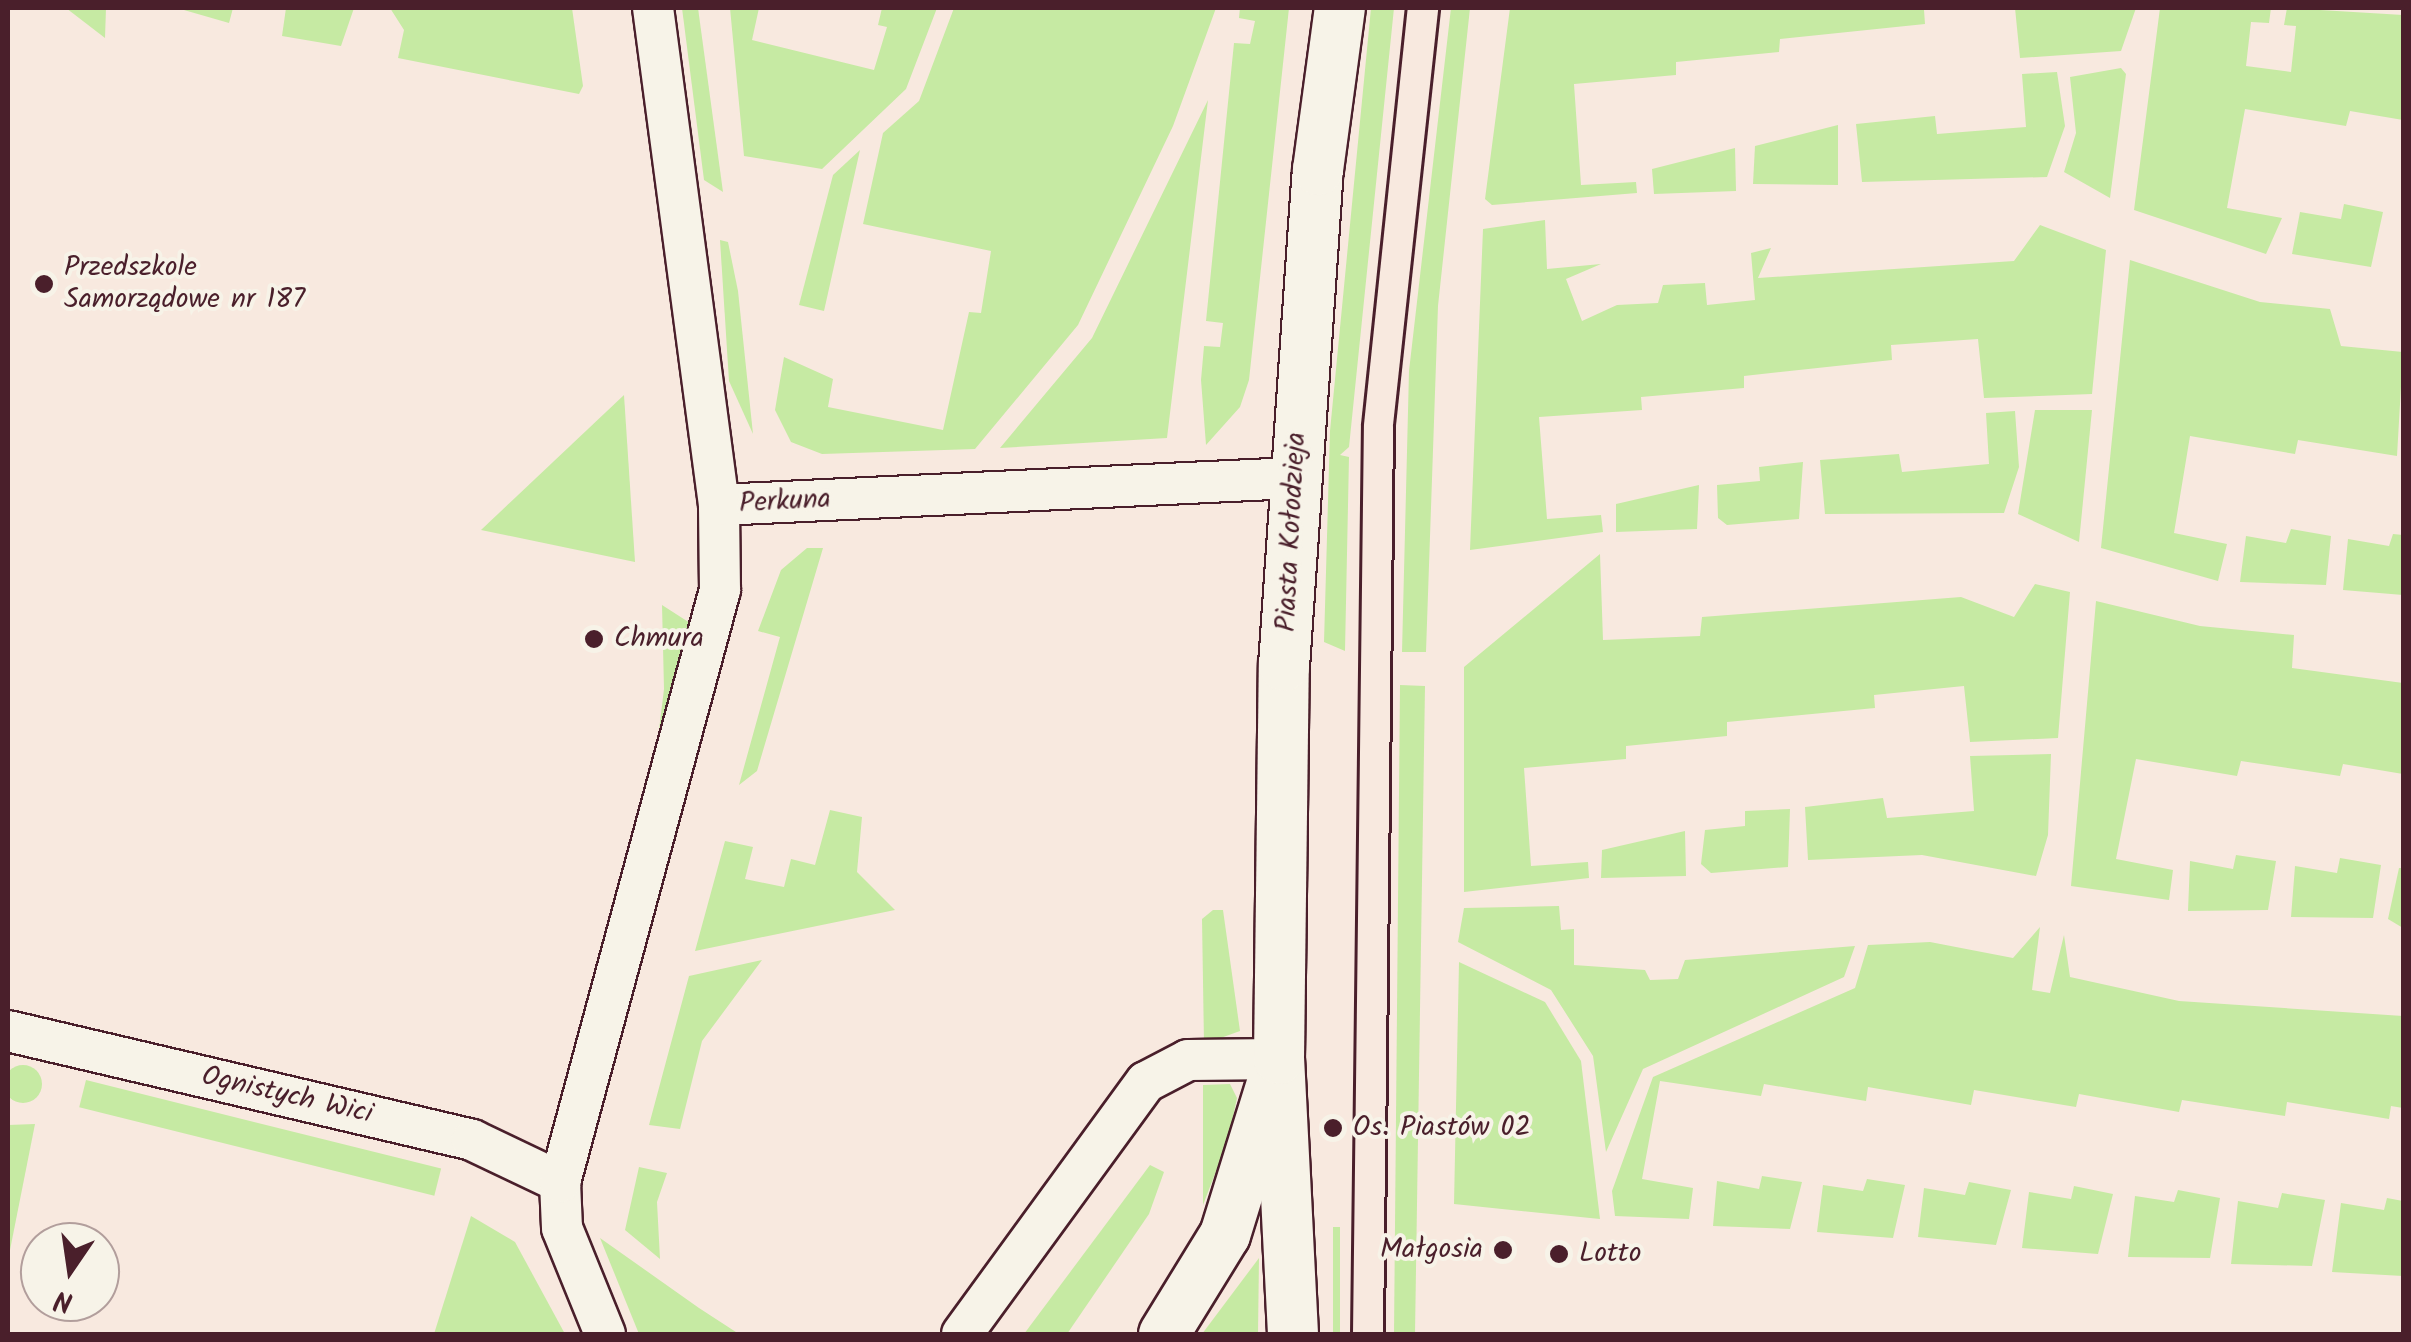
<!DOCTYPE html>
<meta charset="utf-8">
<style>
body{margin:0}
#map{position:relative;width:2411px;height:1342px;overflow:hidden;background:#f8e9df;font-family:Kalam,sans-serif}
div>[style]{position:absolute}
.green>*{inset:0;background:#c6eaa3;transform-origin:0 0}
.round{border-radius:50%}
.roads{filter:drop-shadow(2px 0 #4a1f2b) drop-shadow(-2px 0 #4a1f2b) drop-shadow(0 2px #4a1f2b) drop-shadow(0 -2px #4a1f2b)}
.minor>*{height:40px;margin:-20px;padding:0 20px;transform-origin:20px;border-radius:20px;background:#f7f3e8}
.tertiary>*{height:50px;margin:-25px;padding:0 25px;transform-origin:25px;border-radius:25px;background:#f7f3e8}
.tram>*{height:2.5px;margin:-1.25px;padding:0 1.25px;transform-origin:1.25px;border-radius:1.25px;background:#4a1f2b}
.dots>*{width:28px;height:28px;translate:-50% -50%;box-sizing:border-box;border:5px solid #f7f3e8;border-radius:50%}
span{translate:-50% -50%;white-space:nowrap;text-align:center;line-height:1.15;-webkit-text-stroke:8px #f7f3e8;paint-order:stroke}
.poi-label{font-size:28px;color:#4a1f2b}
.left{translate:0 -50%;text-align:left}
.right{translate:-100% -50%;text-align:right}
.street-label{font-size:28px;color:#4a1f2b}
.frame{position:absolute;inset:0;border:10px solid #4a1f2b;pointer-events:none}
.north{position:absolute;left:20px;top:1222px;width:100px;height:100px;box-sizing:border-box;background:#f7f3e8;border:2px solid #b29e9c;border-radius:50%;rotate:193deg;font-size:28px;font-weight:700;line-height:40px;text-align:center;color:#4a1f2b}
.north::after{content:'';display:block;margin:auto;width:35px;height:45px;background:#4a1f2b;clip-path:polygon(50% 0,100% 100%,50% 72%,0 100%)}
</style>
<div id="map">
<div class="green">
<i style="clip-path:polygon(66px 8px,106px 8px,105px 38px)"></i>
<i style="clip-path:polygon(177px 8px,233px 8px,229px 23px)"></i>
<i style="clip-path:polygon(286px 8px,354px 8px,341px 46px,282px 36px)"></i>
<i style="clip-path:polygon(390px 8px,572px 8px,583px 86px,579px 94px,398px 58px,404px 30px)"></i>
<i style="clip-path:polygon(682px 8px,698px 8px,723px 192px,704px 180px)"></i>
<i style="clip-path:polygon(730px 8px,759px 8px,752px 40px,874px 70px,887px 27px,878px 25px,882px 8px,937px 8px,906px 89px,822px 169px,744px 156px)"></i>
<i style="clip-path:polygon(954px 8px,1216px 8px,1173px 126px,1078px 325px,975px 449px,822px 454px,791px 442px,775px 410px,784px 357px,833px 379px,828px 407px,943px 430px,969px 312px,981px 313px,991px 251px,863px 224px,883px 133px,919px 101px)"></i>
<i style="clip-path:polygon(1240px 8px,1289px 8px,1249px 380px,1240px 407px,1206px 445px,1201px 380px,1204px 346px,1220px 347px,1223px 323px,1206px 321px,1234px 43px,1250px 44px,1255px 21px,1239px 18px)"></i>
<i style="clip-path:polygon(1371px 8px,1394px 8px,1349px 447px,1340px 455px,1349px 457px,1345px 651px,1324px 642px,1330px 431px)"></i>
<i style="clip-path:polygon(1451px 8px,1470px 8px,1438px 306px,1426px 652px,1402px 652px,1409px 371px)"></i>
<i style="clip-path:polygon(1510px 8px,1951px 8px,1924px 10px,1925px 24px,1780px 39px,1779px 52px,1676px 62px,1676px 75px,1574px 84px,1581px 185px,1636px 182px,1637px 193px,1492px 205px,1485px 199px)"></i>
<i style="clip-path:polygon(2015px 8px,2136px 8px,2121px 51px,2020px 58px)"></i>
<i style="clip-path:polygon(2160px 8px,2271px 8px,2269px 23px,2251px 22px,2246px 66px,2291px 72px,2296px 26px,2284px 25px,2287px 8px,2403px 15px,2403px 120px,2350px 111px,2346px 126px,2245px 109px,2227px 208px,2282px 218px,2266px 254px,2134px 210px)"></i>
<i style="clip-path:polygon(2121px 68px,2126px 74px,2110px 198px,2064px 172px,2076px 133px,2070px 77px)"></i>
<i style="clip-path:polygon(2057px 72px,2065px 126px,2047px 177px,1862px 182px,1856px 124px,1935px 116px,1937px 134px,2026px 127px,2022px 74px)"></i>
<i style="clip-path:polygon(1208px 100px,1167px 438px,1000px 448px,1092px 338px)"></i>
<i style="clip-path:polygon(1838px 125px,1838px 185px,1753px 184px,1755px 146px)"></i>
<i style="clip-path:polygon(1735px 148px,1736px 191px,1654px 194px,1652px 169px)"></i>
<i style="clip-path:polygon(860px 150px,824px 311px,799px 305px,833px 175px)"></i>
<i style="clip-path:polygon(2344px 204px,2383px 212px,2371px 267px,2292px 254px,2300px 212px,2341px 219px)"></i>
<i style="clip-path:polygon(1545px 220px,1547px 269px,1601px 264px,1566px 279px,1582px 321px,1617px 305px,1658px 303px,1663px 285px,1705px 283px,1707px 305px,1755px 300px,1751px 253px,1771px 248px,1758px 278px,2014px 261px,2040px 225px,2106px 250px,2092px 394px,1984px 398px,1978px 339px,1891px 345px,1892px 360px,1744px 376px,1744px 388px,1641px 397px,1642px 410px,1539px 417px,1547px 519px,1601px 515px,1603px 532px,1470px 550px,1483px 229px)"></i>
<i style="clip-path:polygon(720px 240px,728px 242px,738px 291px,753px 434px,729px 381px)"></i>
<i style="clip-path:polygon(2130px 260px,2260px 302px,2330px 309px,2341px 346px,2403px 352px,2397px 456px,2298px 440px,2295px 454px,2190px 436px,2174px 533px,2227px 544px,2218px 581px,2101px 548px)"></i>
<i style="clip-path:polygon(624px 395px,635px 562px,481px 530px)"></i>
<i style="clip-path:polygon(2035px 410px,2092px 410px,2079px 542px,2018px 514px)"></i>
<i style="clip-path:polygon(2015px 411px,2019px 467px,2004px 513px,1825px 514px,1820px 460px,1899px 454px,1902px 472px,1989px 464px,1986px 413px)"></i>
<i style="clip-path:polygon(1803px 462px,1799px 519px,1727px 525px,1718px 518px,1717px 485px,1760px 481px,1759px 467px)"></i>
<i style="clip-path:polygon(1699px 485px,1697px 529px,1616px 532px,1616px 504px)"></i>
<i style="clip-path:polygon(2291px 529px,2331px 536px,2326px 585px,2240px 582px,2246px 536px,2286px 543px)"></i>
<i style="clip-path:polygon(2393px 534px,2403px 535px,2403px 595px,2343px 590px,2348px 539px,2389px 546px)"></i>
<i style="clip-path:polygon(807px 548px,823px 548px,757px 771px,739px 785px,780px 637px,758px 631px,781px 570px)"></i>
<i style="clip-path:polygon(1600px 554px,1603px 640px,1700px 636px,1702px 617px,1961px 597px,2014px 617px,2035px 584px,2070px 592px,2058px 738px,1970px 742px,1964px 686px,1874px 695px,1875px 708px,1727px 722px,1727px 736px,1626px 746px,1626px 759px,1524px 768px,1531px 866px,1588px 862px,1589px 878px,1464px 892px,1464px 667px)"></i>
<i style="clip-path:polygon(2096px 601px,2200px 626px,2294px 635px,2292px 668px,2403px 683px,2403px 774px,2343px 764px,2340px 776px,2241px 761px,2237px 776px,2136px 759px,2116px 859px,2173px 870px,2169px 900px,2071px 886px)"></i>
<i style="clip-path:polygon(662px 605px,690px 623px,658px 738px,664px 689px)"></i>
<i style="clip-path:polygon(1400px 685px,1425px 686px,1415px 1334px,1394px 1334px)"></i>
<i style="clip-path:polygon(2051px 754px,2048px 835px,2036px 876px,1922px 855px,1808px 860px,1805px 807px,1883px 798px,1887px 818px,1974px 811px,1970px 756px)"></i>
<i style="clip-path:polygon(1790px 809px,1788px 867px,1711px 873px,1701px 864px,1705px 830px,1745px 826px,1745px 811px)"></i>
<i style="clip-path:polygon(830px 810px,862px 817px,857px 872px,895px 910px,695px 951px,725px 841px,753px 847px,745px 879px,784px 887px,791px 859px,815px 865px)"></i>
<i style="clip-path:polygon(1685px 831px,1686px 876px,1601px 878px,1602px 850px)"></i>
<i style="clip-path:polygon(2236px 855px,2276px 861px,2268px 910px,2188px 911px,2190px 861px,2233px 869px)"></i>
<i style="clip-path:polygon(2340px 858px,2381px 865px,2373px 918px,2291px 917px,2295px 866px,2337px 873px)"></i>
<i style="clip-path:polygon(2399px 868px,2403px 868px,2403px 928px,2388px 919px)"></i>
<i style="clip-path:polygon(1559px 906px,1561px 930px,1574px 929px,1574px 965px,1645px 970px,1650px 980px,1678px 979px,1685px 960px,1855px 946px,1844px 977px,1643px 1069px,1606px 1152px,1593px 1056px,1551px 990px,1458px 942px,1464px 908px)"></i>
<i style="clip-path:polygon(1213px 910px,1223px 910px,1240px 1031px,1204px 1044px,1202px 919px)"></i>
<i style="clip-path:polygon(2040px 927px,2032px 990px,2050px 993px,2064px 935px,2070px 977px,2179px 1001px,2403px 1016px,2403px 1108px,2391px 1106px,2389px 1119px,2287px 1102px,2285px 1116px,2182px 1100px,2179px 1112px,2079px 1094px,2076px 1107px,1974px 1090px,1971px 1105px,1868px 1087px,1866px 1101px,1764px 1084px,1761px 1096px,1660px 1081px,1642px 1179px,1693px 1188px,1689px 1219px,1615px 1216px,1612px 1191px,1653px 1077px,1855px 988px,1868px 945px,1930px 942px,2013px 958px)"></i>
<i style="clip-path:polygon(762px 960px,702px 1041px,680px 1129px,649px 1125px,689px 976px)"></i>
<i style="clip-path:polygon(1459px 962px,1545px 1002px,1581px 1061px,1600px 1219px,1454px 1204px)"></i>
<i class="round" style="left:4px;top:1065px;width:38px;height:38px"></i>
<i style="left:86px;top:1080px;width:366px;height:28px;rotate:14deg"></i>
<i style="clip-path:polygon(1230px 1084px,1237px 1098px,1228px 1140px,1203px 1205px,1203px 1085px)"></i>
<i style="clip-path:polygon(35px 1124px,8px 1260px,8px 1125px)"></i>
<i style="clip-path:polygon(1150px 1165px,1164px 1172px,1149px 1214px,1067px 1334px,1024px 1334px)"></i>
<i style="clip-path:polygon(639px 1167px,667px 1173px,657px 1202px,660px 1259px,625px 1230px)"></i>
<i style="clip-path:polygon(1762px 1176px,1802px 1182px,1790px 1229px,1713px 1226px,1717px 1181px,1759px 1189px)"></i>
<i style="clip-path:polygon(1867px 1179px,1905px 1185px,1893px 1238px,1817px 1232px,1823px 1185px,1863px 1191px)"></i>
<i style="clip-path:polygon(1969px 1182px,2011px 1190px,1996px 1245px,1918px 1237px,1924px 1188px,1965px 1195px)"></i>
<i style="clip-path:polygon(2074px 1186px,2113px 1194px,2098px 1254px,2022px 1248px,2029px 1192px,2071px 1199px)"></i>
<i style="clip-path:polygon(2178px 1190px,2220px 1198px,2210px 1258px,2128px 1257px,2135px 1196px,2174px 1202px)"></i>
<i style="clip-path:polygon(2282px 1193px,2325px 1200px,2312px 1266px,2231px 1264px,2238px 1201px,2278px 1208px)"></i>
<i style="clip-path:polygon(2387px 1198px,2403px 1201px,2403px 1276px,2332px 1272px,2341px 1203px,2384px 1210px)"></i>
<i style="clip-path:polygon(471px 1216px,515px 1242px,565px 1334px,434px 1334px)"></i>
<i style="left:1333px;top:1227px;width:7px;height:107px"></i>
<i style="clip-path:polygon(600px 1238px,699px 1308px,739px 1334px,639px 1334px)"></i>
<i style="clip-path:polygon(1259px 1258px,1258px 1334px,1202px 1334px)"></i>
</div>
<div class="roads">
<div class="minor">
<i style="left:719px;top:505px;width:575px;rotate:-2.69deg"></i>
<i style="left:8px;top:1031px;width:477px;rotate:13.2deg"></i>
<i style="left:472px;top:1140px;width:98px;rotate:25.5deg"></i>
<i style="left:605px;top:1334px;width:114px;rotate:-112.1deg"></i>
<i style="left:562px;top:1228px;width:46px;rotate:-92.5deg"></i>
<i style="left:560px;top:1182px;width:613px;rotate:-74.88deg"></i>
<i style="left:720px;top:590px;width:85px;rotate:-90.7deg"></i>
<i style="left:719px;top:505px;width:501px;rotate:-97.56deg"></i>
<i style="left:962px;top:1334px;width:312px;rotate:-53.9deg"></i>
<i style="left:1146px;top:1082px;width:47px;rotate:-27.6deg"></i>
<i style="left:1188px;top:1060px;width:91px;rotate:-0.6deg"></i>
</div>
<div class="tertiary">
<i style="left:1164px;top:1334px;width:116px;rotate:-58.4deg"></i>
<i style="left:1225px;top:1235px;width:159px;rotate:-72.8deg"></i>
<i style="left:1293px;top:1334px;width:275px;rotate:-92.9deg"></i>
<i style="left:1279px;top:1059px;width:393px;rotate:-89.3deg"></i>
<i style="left:1284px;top:666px;width:497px;rotate:-86.1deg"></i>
<i style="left:1318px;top:170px;width:163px;rotate:-82.3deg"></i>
</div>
</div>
<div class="tram">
<i style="left:1351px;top:1334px;width:910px;rotate:-89.31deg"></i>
<i style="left:1362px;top:424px;width:418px;rotate:-84deg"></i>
<i style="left:1384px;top:1334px;width:909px;rotate:-89.37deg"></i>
<i style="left:1394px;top:425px;width:419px;rotate:-83.8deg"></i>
</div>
<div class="dots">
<i style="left:44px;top:284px;background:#4a1f2b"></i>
<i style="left:594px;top:639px;background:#4a1f2b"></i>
<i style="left:1333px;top:1128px;background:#4a1f2b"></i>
<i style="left:1503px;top:1250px;background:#4a1f2b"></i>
<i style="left:1559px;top:1254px;background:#4a1f2b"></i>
</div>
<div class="poi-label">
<span class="left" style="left:64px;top:284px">Przedszkole<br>Samorządowe nr 187</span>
<span class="left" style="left:614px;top:639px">Chmura</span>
<span class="left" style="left:1353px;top:1128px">Os. Piastów 02</span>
<span class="right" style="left:1483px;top:1250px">Małgosia</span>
<span class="left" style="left:1579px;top:1254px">Lotto</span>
</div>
<div class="street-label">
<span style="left:785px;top:502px;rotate:-3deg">Perkuna</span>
<span style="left:1292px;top:532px;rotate:-87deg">Piasta Kołodzieja</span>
<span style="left:287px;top:1096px;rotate:13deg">Ognistych Wici</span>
</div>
<div class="frame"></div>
<div class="north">N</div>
</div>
